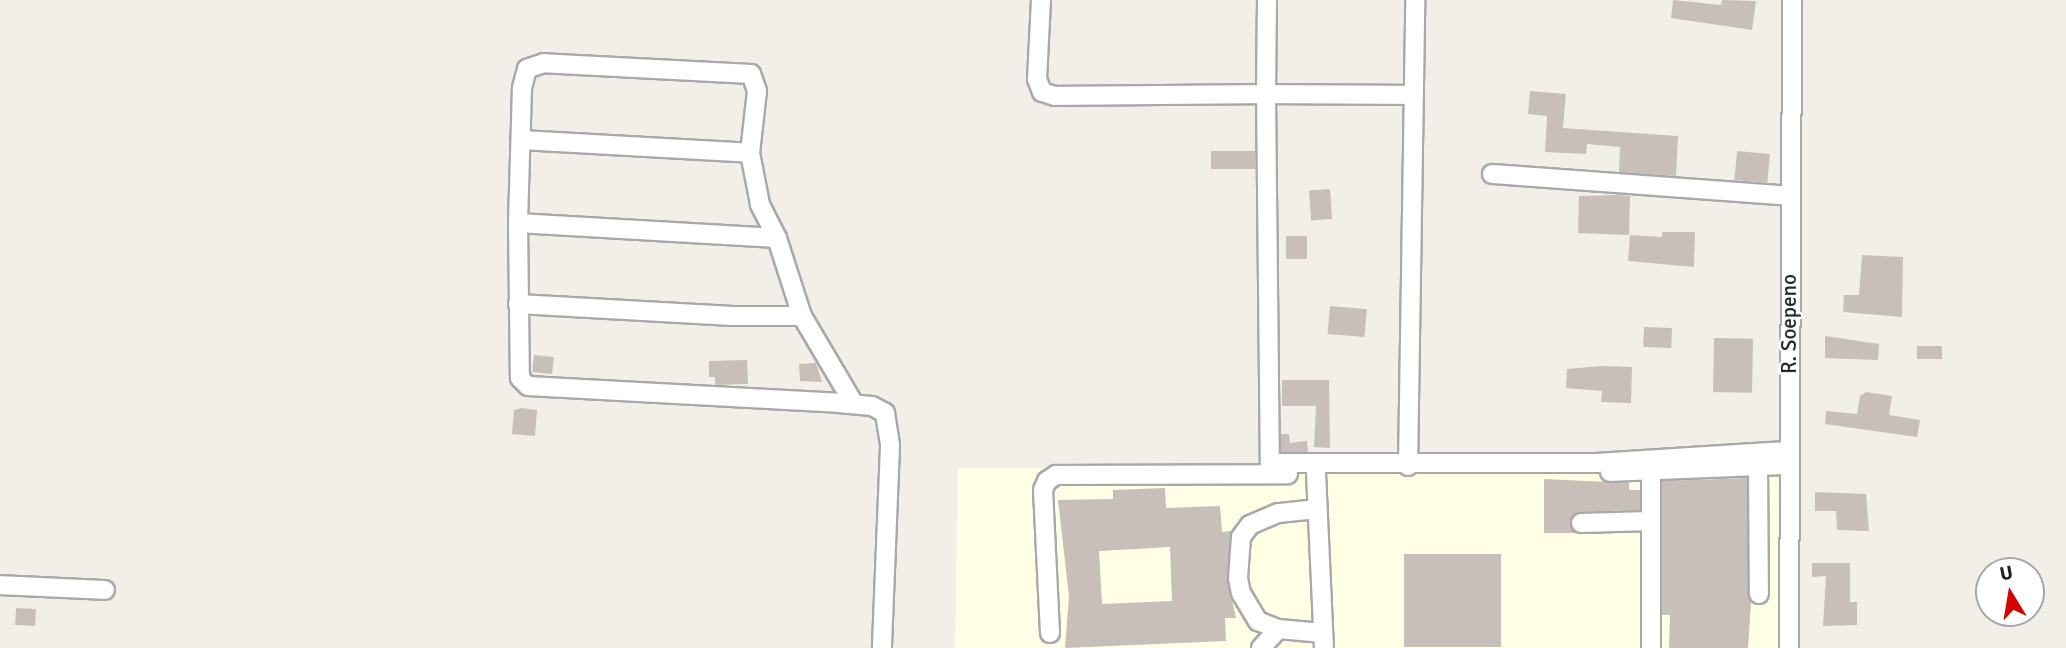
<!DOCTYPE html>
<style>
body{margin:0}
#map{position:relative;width:2066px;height:648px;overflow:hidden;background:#f2efe9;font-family:Signika,sans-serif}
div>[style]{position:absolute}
.education>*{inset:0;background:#ffffe5}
.building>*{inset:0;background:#c7bfb8;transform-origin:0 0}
.roads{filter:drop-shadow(2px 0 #a9a9a9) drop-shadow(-2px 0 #a9a9a9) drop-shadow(0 2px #a9a9a9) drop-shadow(0 -2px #a9a9a9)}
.minor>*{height:18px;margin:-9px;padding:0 9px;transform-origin:9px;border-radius:9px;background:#fff}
span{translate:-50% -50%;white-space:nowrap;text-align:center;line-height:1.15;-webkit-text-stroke:5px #fff;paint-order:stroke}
.street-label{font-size:21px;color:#222}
.north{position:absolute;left:1975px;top:557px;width:70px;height:70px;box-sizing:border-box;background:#fff;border:2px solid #a7a7a7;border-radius:50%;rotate:349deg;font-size:19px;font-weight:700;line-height:28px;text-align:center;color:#222}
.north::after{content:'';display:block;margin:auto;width:24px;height:32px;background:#d40000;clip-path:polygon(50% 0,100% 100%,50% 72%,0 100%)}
</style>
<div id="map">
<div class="education">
<i style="clip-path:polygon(1779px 461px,1778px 648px,955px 648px,958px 468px,1352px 470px)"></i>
</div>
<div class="building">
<i style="clip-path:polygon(1673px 0,1721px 5px,1722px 0,1756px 1px,1752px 30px,1671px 18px)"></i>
<i style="clip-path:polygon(1530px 91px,1566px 94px,1563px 128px,1678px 136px,1676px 176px,1619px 172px,1620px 147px,1587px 144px,1586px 154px,1545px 152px,1547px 116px,1528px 114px)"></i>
<i style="left:1211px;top:151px;width:44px;height:18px"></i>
<i style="left:1737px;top:151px;width:33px;height:29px;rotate:5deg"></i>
<i style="left:1330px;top:189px;width:30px;height:21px;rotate:86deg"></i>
<i style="clip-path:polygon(1617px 195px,1630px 196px,1629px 235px,1578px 233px,1579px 196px)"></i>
<i style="clip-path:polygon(1662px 232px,1695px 232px,1694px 267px,1628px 261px,1630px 235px,1662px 237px)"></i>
<i style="left:1286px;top:236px;width:21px;height:23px"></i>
<i style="clip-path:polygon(1862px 255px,1903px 257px,1902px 317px,1843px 312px,1844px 295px,1859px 295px)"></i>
<i style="left:1330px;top:306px;width:37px;height:28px;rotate:5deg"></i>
<i style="left:1644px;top:327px;width:28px;height:20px;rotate:2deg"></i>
<i style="clip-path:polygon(1825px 336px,1879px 344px,1878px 360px,1825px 358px)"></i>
<i style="left:1714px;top:338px;width:39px;height:54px;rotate:1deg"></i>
<i style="left:1917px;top:346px;width:25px;height:13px"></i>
<i style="left:534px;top:355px;width:20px;height:17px;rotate:6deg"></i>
<i style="clip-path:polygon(747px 360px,748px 384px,715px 385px,715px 377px,709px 377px,709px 361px)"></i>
<i style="clip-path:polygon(816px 363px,822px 382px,800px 381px,799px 364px)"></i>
<i style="clip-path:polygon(1602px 366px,1632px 367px,1631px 403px,1601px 402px,1602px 391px,1566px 388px,1567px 369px)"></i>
<i style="clip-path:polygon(1282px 380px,1329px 380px,1330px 448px,1314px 447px,1316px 406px,1282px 406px)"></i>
<i style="clip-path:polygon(1866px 392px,1892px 396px,1889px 415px,1920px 420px,1917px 437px,1825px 424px,1826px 411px,1857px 414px,1860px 396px)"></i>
<i style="clip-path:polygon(522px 408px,537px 410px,535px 436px,512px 434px,514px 410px)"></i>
<i style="clip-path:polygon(1281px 434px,1289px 434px,1290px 443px,1307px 441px,1308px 452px,1281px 452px)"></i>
<i style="clip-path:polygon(1747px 478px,1751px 602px,1748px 648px,1669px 648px,1670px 615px,1662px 615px,1662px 481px)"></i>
<i style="clip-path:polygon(1544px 479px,1629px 483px,1629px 490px,1640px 490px,1640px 510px,1580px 512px,1570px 523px,1575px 533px,1544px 533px)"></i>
<i style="clip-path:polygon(evenodd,1165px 488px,1166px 508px,1220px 506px,1222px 532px,1231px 531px,1227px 578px,1236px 618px,1225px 618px,1226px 641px,1065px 648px,1069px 596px,1058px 500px,1113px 499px,1113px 490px,1165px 488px,1170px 547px,1172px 601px,1102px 604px,1099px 551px,1170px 547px)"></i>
<i style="clip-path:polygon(1815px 492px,1866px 494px,1869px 531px,1837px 530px,1836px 511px,1815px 511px)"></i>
<i style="left:1501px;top:554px;width:93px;height:97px;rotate:90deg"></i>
<i style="clip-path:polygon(1812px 563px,1850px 563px,1850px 602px,1857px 602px,1857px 625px,1823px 626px,1826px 576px,1812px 577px)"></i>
<i style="left:16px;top:608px;width:20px;height:17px;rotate:3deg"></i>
</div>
<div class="roads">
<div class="minor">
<i style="left:1041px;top:0;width:79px;rotate:92.9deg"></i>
<i style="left:1037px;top:79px;width:14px;rotate:69deg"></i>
<i style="left:1042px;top:92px;width:14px;rotate:17deg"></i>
<i style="left:1055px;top:96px;width:211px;rotate:-0.5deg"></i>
<i style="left:1266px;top:94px;width:94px;rotate:-89.4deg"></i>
<i style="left:1414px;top:95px;width:148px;rotate:-179.6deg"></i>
<i style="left:1266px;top:94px;width:369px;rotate:89.4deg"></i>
<i style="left:1270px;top:463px;width:326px"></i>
<i style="left:1596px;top:463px;width:192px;rotate:-3.6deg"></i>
<i style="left:521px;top:140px;width:229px;rotate:3.2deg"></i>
<i style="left:1492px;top:174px;width:299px;rotate:4.2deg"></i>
<i style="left:518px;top:223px;width:259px;rotate:3.3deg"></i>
<i style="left:518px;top:304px;width:215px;rotate:3.2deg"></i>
<i style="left:733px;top:316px;width:69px"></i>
<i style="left:854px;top:404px;width:102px;rotate:-120.6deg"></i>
<i style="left:802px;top:316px;width:82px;rotate:-107.8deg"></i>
<i style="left:777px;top:238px;width:38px;rotate:-117deg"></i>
<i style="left:760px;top:204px;width:52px;rotate:-101.1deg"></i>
<i style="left:750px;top:153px;width:62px;rotate:-83.6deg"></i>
<i style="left:757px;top:91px;width:18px;rotate:-109deg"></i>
<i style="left:751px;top:74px;width:207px;rotate:-177deg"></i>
<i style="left:544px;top:63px;width:18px;rotate:161deg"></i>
<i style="left:527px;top:69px;width:20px;rotate:105deg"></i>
<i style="left:522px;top:88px;width:135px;rotate:91.7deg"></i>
<i style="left:518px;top:223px;width:155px;rotate:89.3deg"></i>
<i style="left:520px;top:378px;width:11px;rotate:45deg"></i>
<i style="left:528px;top:386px;width:310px;rotate:3.1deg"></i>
<i style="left:838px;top:403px;width:34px;rotate:5deg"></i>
<i style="left:872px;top:406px;width:15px;rotate:28deg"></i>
<i style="left:885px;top:413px;width:33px;rotate:81deg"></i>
<i style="left:890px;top:446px;width:202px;rotate:92.3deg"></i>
<i style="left:1758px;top:465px;width:129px;rotate:89.6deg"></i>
<i style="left:1408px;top:466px;width:466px;rotate:-89.1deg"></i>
<i style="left:1610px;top:472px;width:178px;rotate:-2.3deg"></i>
<i style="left:1316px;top:473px;width:175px;rotate:87.4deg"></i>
<i style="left:1317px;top:509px;width:39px;rotate:174deg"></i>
<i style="left:1278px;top:513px;width:30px;rotate:157deg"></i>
<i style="left:1250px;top:525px;width:15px;rotate:127deg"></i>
<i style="left:1241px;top:537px;width:41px;rotate:94.2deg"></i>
<i style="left:1238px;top:578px;width:15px;rotate:79deg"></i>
<i style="left:1241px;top:593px;width:33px;rotate:59deg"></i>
<i style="left:1258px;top:621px;width:22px;rotate:22deg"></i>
<i style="left:1278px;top:629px;width:45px;rotate:5.1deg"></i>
<i style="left:1581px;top:523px;width:70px;rotate:-1.6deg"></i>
<i style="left:0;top:585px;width:105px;rotate:2.7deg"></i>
<i style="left:1050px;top:633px;width:143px;rotate:-92.8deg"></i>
<i style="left:1043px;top:490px;width:10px;rotate:-66deg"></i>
<i style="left:1047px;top:481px;width:11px;rotate:-34deg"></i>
<i style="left:1056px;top:475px;width:232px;rotate:-0.2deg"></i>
<i style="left:1261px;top:648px;width:25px;rotate:-48deg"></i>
<i style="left:1651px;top:648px;width:179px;rotate:-90deg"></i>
<i style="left:1789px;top:648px;width:648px;rotate:-89.73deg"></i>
</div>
</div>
<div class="street-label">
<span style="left:1789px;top:324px;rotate:-90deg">R. Soepeno</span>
</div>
<div class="north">U</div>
</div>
